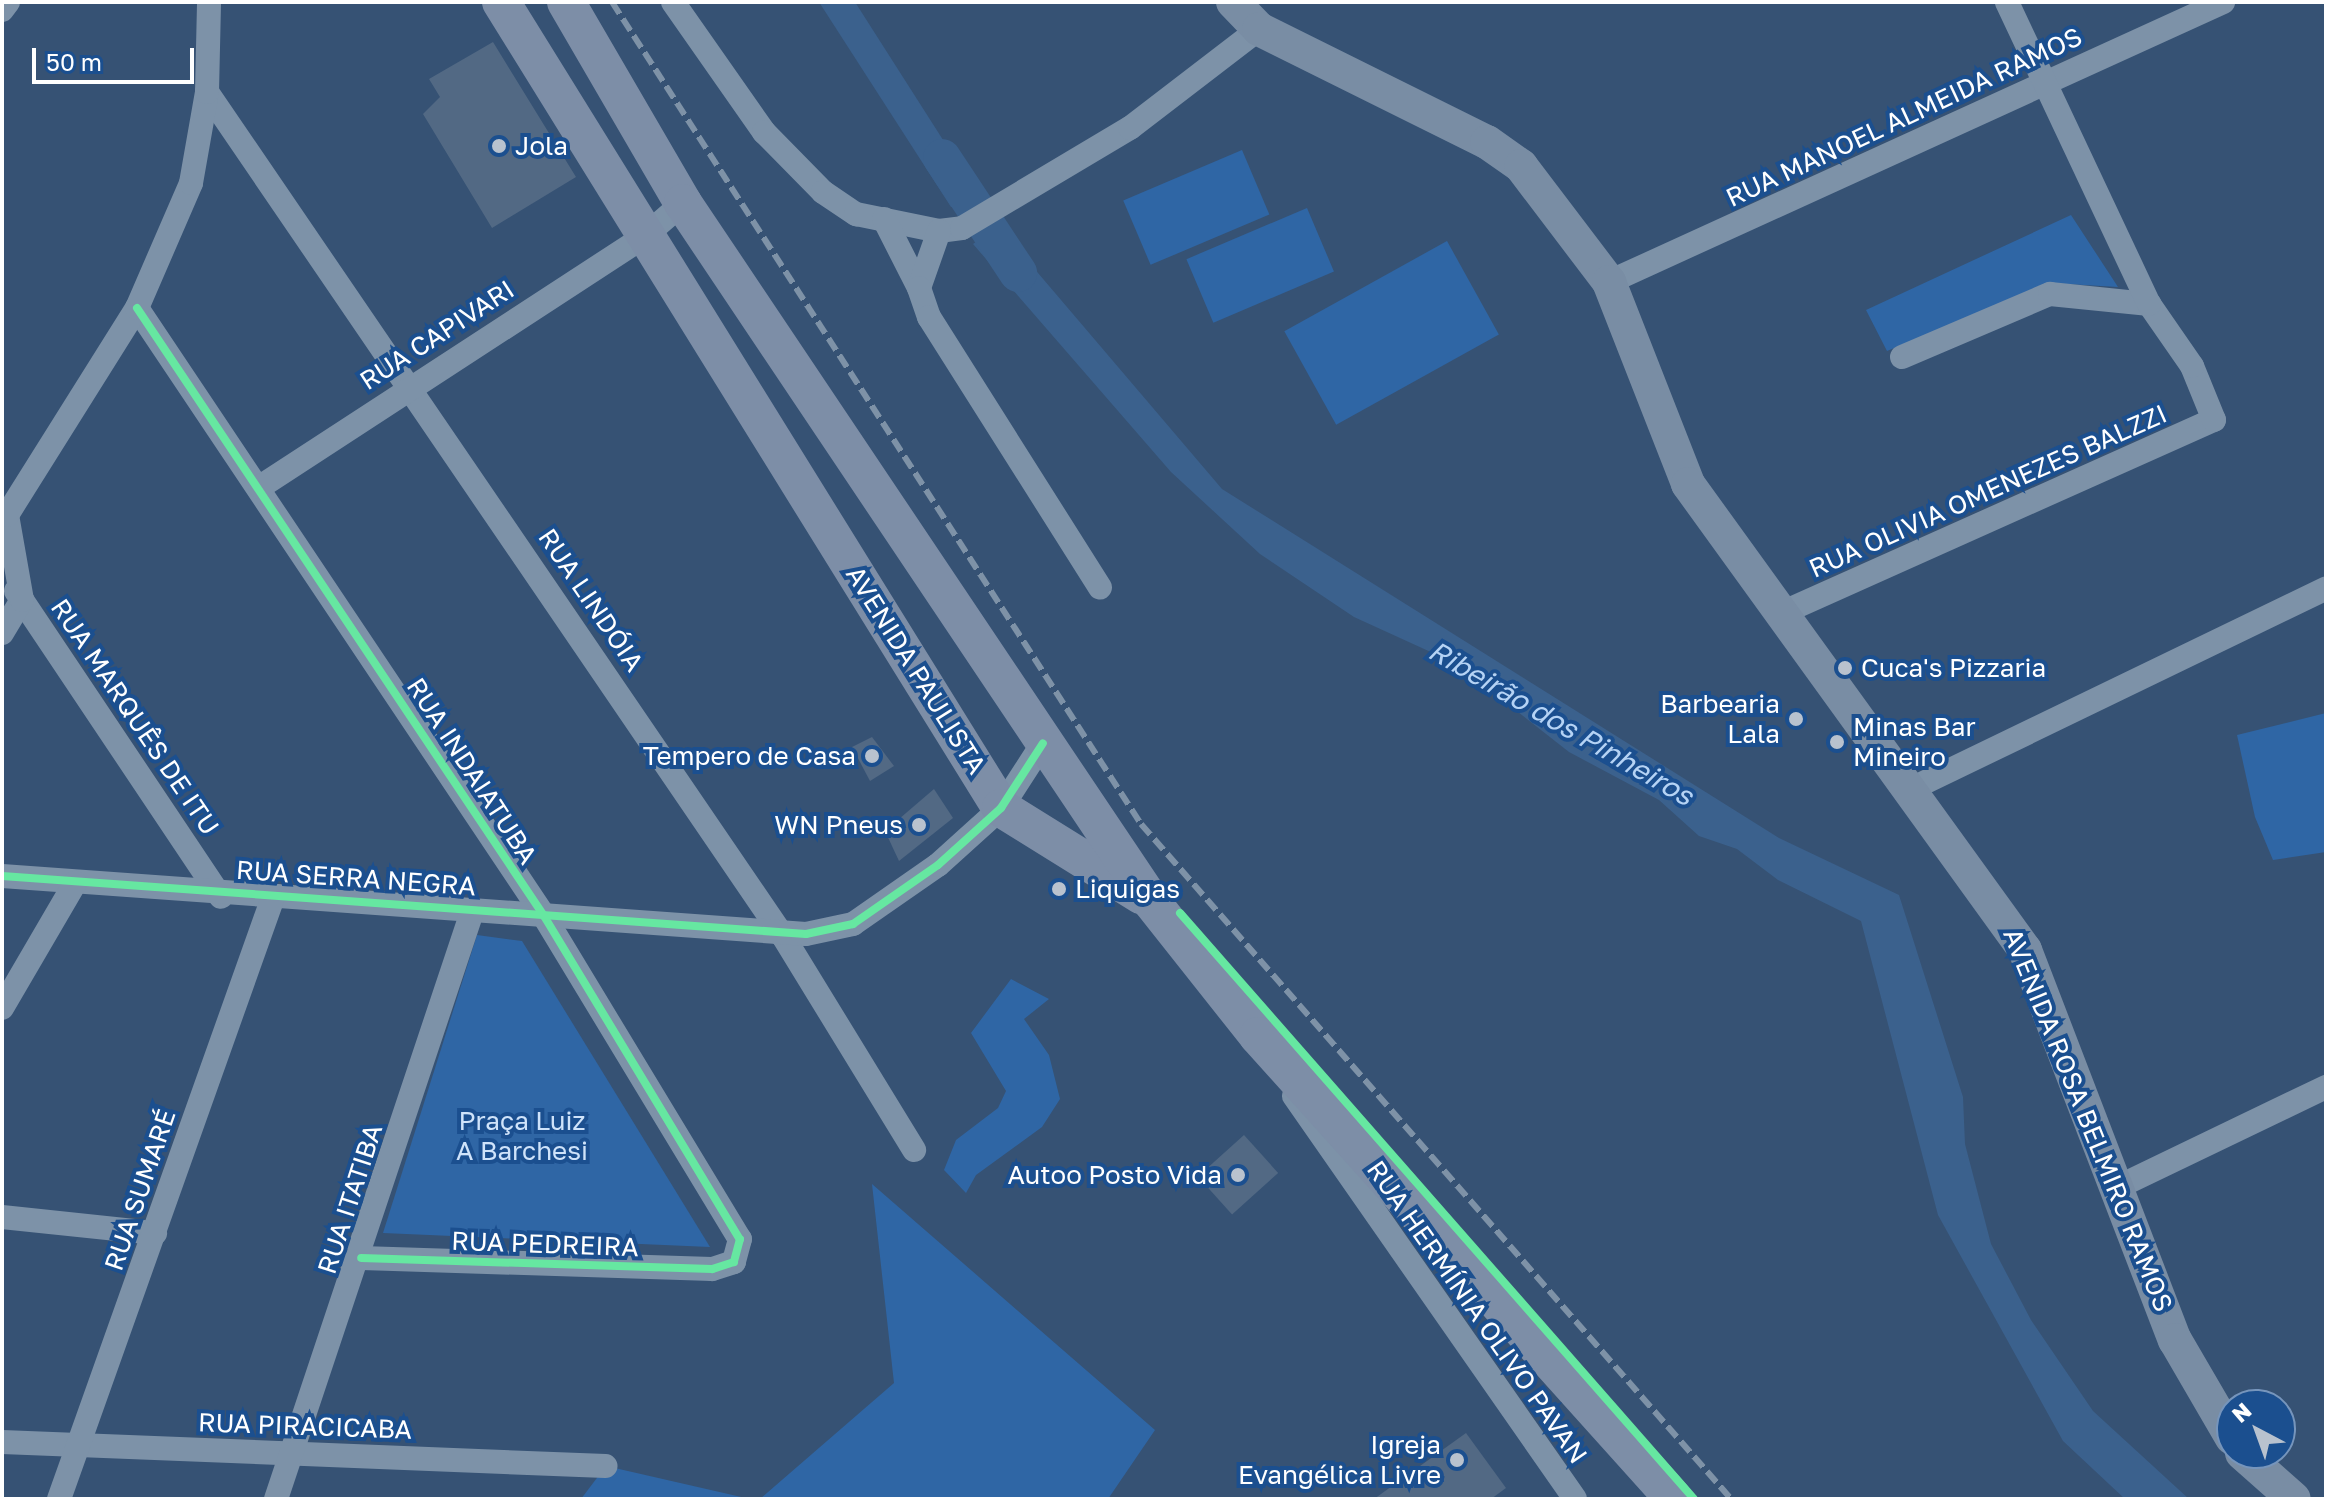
<!DOCTYPE html>
<meta charset="utf-8">
<style>
body{margin:0}
#map{position:relative;width:2328px;height:1501px;overflow:hidden;background:#365274;font-family:"Golos Text",sans-serif}
div>[style]{position:absolute}
.green>*{inset:0;background:#2f66a5;transform-origin:0 0}
.water>*{inset:0;background:#3b618d}
.river>*{height:38px;margin:-19px;padding:0 19px;transform-origin:19px;border-radius:19px;background:#3b618d}
.building>*{inset:0;background:#526984;transform-origin:0 0}
.street>*{height:24px;margin:-12px;padding:0 12px;transform-origin:12px;border-radius:12px;background:#7d92a8}
.secondary>*{height:34px;margin:-17px;padding:0 17px;transform-origin:17px;border-radius:17px;background:#798da4}
.primary>*{height:38px;margin:-19px;padding:0 19px;transform-origin:19px;border-radius:19px;background:#7d8ea7}
.rail>*{height:6px;margin-top:-3px;transform-origin:0;background:repeating-linear-gradient(90deg,#7e92a7 0 14px,transparent 0 20px)}
.cycleway>*{height:8px;margin:-4px;padding:0 4px;transform-origin:4px;border-radius:4px;background:#66e7a1}
.dots>*{width:22px;height:22px;translate:-50% -50%;box-sizing:border-box;border:4px solid #1b4f8f;border-radius:50%}
span{translate:-50% -50%;white-space:nowrap;text-align:center;line-height:1.15;-webkit-text-stroke:8px #1b4f8f;paint-order:stroke}
.street-label{font-size:26px;color:#fff}
.poi-label{font-size:26px;color:#fff}
.left{translate:0 -50%;text-align:left}
.right{translate:-100% -50%;text-align:right}
.park-label{font-size:26px;color:#cfe3fa}
.water-label{font-size:28px;color:#b5d3f5;font-style:italic}
.frame{position:absolute;inset:0;border:4px solid #fff;pointer-events:none}
.north{position:absolute;left:2216px;top:1389px;width:80px;height:80px;box-sizing:border-box;background:#1b4f8f;border:2px solid #7695bc;border-radius:50%;rotate:319deg;font-size:22px;font-weight:700;line-height:32px;text-align:center;color:#fff}
.north::after{content:'';display:block;margin:auto;width:28px;height:36px;background:#b9c2ce;clip-path:polygon(50% 0,100% 100%,50% 72%,0 100%)}
.scale{position:absolute;left:32px;top:48px;width:162px;height:36px;box-sizing:border-box;border:4px solid #fff;border-top:0;padding-left:10px;font-size:24px;line-height:28px;white-space:nowrap;color:#fff;-webkit-text-stroke:6px #1b4f8f;paint-order:stroke}
</style>
<div id="map">
<div class="green">
<i style="left:1242px;top:150px;width:70px;height:129px;rotate:67deg"></i>
<i style="left:1307px;top:208px;width:69px;height:131px;rotate:67deg"></i>
<i style="clip-path:polygon(2071px 215px,2118px 287px,2050px 283px,1887px 351px,1866px 310px)"></i>
<i style="left:1447px;top:241px;width:107px;height:186px;rotate:61deg"></i>
<i style="clip-path:polygon(2326px 713px,2326px 852px,2273px 860px,2255px 817px,2237px 735px)"></i>
<i style="clip-path:polygon(477px 935px,522px 941px,710px 1247px,383px 1233px)"></i>
<i style="clip-path:polygon(1011px 979px,1049px 999px,1024px 1019px,1049px 1055px,1060px 1099px,1042px 1127px,976px 1175px,966px 1193px,944px 1170px,956px 1140px,998px 1108px,1006px 1091px,971px 1033px)"></i>
<i style="clip-path:polygon(872px 1184px,1155px 1430px,1108px 1499px,760px 1499px,894px 1383px)"></i>
<i style="clip-path:polygon(606px 1466px,750px 1499px,581px 1499px)"></i>
</div>
<div class="water">
<i style="clip-path:polygon(819px 2px,855px 2px,982px 201px,951px 207px)"></i>
<i style="clip-path:polygon(998px 226px,1222px 489px,1779px 838px,1899px 895px,1963px 1097px,1965px 1144px,1991px 1244px,2031px 1320px,2093px 1411px,2189px 1499px,2125px 1499px,2063px 1441px,1938px 1215px,1861px 921px,1778px 880px,1737px 849px,1699px 836px,1659px 800px,1569px 752px,1457px 664px,1354px 617px,1260px 554px,1171px 472px,973px 244px)"></i>
</div>
<div class="river">
<i style="left:942px;top:158px;width:138px;rotate:56.5deg"></i>
</div>
<div class="building">
<i style="clip-path:polygon(493px 42px,576px 177px,492px 228px,423px 114px,440px 97px,429px 79px)"></i>
<i style="clip-path:polygon(872px 737px,894px 766px,870px 781px,852px 747px)"></i>
<i style="clip-path:polygon(934px 789px,953px 818px,899px 861px,885px 831px)"></i>
<i style="left:1244px;top:1135px;width:51px;height:62px;rotate:48deg"></i>
<i style="clip-path:polygon(1466px 1433px,1506px 1488px,1491px 1499px,1374px 1499px)"></i>
</div>
<div class="street">
<i style="left:673px;top:2px;width:159px;rotate:55deg"></i>
<i style="left:764px;top:132px;width:84px;rotate:45.5deg"></i>
<i style="left:823px;top:192px;width:40px;rotate:34deg"></i>
<i style="left:856px;top:214px;width:85px;rotate:11.6deg"></i>
<i style="left:939px;top:231px;width:23px;rotate:-7deg"></i>
<i style="left:962px;top:228px;width:196px;rotate:-30.8deg"></i>
<i style="left:1130px;top:128px;width:163px;rotate:-37.5deg"></i>
<i style="left:2px;top:10px;width:10px;rotate:-53deg"></i>
<i style="left:207px;top:92px;width:1022px;rotate:55.69deg"></i>
<i style="left:783px;top:936px;width:251px;rotate:58.5deg"></i>
<i style="left:884px;top:219px;width:77px;rotate:63.1deg"></i>
<i style="left:939px;top:231px;width:60px;rotate:109.3deg"></i>
<i style="left:919px;top:288px;width:31px;rotate:71deg"></i>
<i style="left:929px;top:317px;width:320px;rotate:57.7deg"></i>
<i style="left:1609px;top:282px;width:675px;rotate:-24.51deg"></i>
<i style="left:137px;top:308px;width:732px;rotate:56.2deg"></i>
<i style="left:544px;top:916px;width:378px;rotate:58.8deg"></i>
<i style="left:740px;top:1239px;width:24px;rotate:105deg"></i>
<i style="left:734px;top:1262px;width:23px;rotate:162deg"></i>
<i style="left:712px;top:1269px;width:351px;rotate:-178.2deg"></i>
<i style="left:1902px;top:357px;width:161px;rotate:-23.1deg"></i>
<i style="left:2050px;top:294px;width:100px;rotate:5.8deg"></i>
<i style="left:260px;top:487px;width:461px;rotate:-33.1deg"></i>
<i style="left:646px;top:235px;width:49px;rotate:-40.9deg"></i>
<i style="left:16px;top:591px;width:368px;rotate:56.2deg"></i>
<i style="left:1784px;top:612px;width:471px;rotate:-24.1deg"></i>
<i style="left:2214px;top:420px;width:58px;rotate:-112.2deg"></i>
<i style="left:2192px;top:366px;width:75px;rotate:-124.7deg"></i>
<i style="left:2149px;top:304px;width:334px;rotate:-115.2deg"></i>
<i style="left:2px;top:633px;width:39px;rotate:-59deg"></i>
<i style="left:22px;top:600px;width:86px;rotate:-100deg"></i>
<i style="left:7px;top:515px;width:244px;rotate:-57.9deg"></i>
<i style="left:137px;top:308px;width:136px;rotate:-66.6deg"></i>
<i style="left:191px;top:183px;width:92px;rotate:-80deg"></i>
<i style="left:207px;top:92px;width:90px;rotate:-88.7deg"></i>
<i style="left:1909px;top:790px;width:463px;rotate:-25.8deg"></i>
<i style="left:2px;top:876px;width:806px;rotate:4.13deg"></i>
<i style="left:806px;top:934px;width:48px;rotate:-12deg"></i>
<i style="left:853px;top:924px;width:103px;rotate:-34.8deg"></i>
<i style="left:938px;top:865px;width:85px;rotate:-42.1deg"></i>
<i style="left:1001px;top:808px;width:77px;rotate:-57.1deg"></i>
<i style="left:2px;top:1008px;width:145px;rotate:-59.7deg"></i>
<i style="left:1294px;top:1096px;width:491px;rotate:55.1deg"></i>
<i style="left:2120px;top:1186px;width:229px;rotate:-25.7deg"></i>
<i style="left:2px;top:1217px;width:154px;rotate:6deg"></i>
<i style="left:2px;top:1442px;width:604px;rotate:2.28deg"></i>
<i style="left:59px;top:1499px;width:636px;rotate:-70.42deg"></i>
<i style="left:276px;top:1499px;width:616px;rotate:-71.54deg"></i>
</div>
<div class="secondary">
<i style="left:1233px;top:2px;width:37px;rotate:46deg"></i>
<i style="left:1259px;top:29px;width:254px;rotate:26.4deg"></i>
<i style="left:1487px;top:142px;width:42px;rotate:35.2deg"></i>
<i style="left:1521px;top:166px;width:146px;rotate:52.8deg"></i>
<i style="left:1609px;top:282px;width:217px;rotate:68.6deg"></i>
<i style="left:1688px;top:484px;width:575px;rotate:54.13deg"></i>
<i style="left:2025px;top:950px;width:418px;rotate:69deg"></i>
<i style="left:2175px;top:1340px;width:113px;rotate:59.8deg"></i>
<i style="left:2242px;top:1453px;width:69px;rotate:41.5deg"></i>
</div>
<div class="primary">
<i style="left:501px;top:2px;width:948px;rotate:58.19deg"></i>
<i style="left:1001px;top:808px;width:165px;rotate:31.9deg"></i>
<i style="left:566px;top:2px;width:233px;rotate:59.8deg"></i>
<i style="left:683px;top:203px;width:840px;rotate:56.16deg"></i>
<i style="left:1151px;top:901px;width:172px;rotate:51.6deg"></i>
<i style="left:1258px;top:1036px;width:622px;rotate:48.06deg"></i>
</div>
<div class="rail">
<i style="left:612px;top:2px;width:978px;rotate:57.24deg"></i>
<i style="left:1141px;top:824px;width:897px;rotate:48.84deg"></i>
</div>
<div class="cycleway">
<i style="left:137px;top:308px;width:732px;rotate:56.2deg"></i>
<i style="left:544px;top:916px;width:378px;rotate:58.8deg"></i>
<i style="left:740px;top:1239px;width:24px;rotate:105deg"></i>
<i style="left:734px;top:1262px;width:23px;rotate:162deg"></i>
<i style="left:712px;top:1269px;width:351px;rotate:-178.2deg"></i>
<i style="left:2px;top:876px;width:806px;rotate:4.13deg"></i>
<i style="left:806px;top:934px;width:48px;rotate:-12deg"></i>
<i style="left:853px;top:924px;width:103px;rotate:-34.8deg"></i>
<i style="left:938px;top:865px;width:85px;rotate:-42.1deg"></i>
<i style="left:1001px;top:808px;width:77px;rotate:-57.1deg"></i>
<i style="left:1180px;top:913px;width:779px;rotate:48.74deg"></i>
</div>
<div class="dots">
<i style="left:499px;top:146px;background:#b9c2ce"></i>
<i style="left:1845px;top:668px;background:#b9c2ce"></i>
<i style="left:1796px;top:719px;background:#b9c2ce"></i>
<i style="left:1837px;top:742px;background:#b9c2ce"></i>
<i style="left:872px;top:756px;background:#b9c2ce"></i>
<i style="left:919px;top:825px;background:#b9c2ce"></i>
<i style="left:1059px;top:889px;background:#b9c2ce"></i>
<i style="left:1238px;top:1175px;background:#b9c2ce"></i>
<i style="left:1457px;top:1460px;background:#b9c2ce"></i>
</div>
<div class="street-label">
<span style="left:1904px;top:117px;rotate:-25deg">RUA MANOEL ALMEIDA RAMOS</span>
<span style="left:437px;top:335px;rotate:-33deg">RUA CAPIVARI</span>
<span style="left:1988px;top:491px;rotate:-24deg">RUA OLIVIA OMENEZES BALZZI</span>
<span style="left:591px;top:600px;rotate:56deg">RUA LINDÓIA</span>
<span style="left:916px;top:670px;rotate:58deg">AVENIDA PAULISTA</span>
<span style="left:135px;top:717px;rotate:56deg">RUA MARQUÊS DE ITU</span>
<span style="left:472px;top:771px;rotate:57deg">RUA INDAIATUBA</span>
<span style="left:356px;top:878px;rotate:4deg">RUA SERRA NEGRA</span>
<span style="left:2088px;top:1120px;rotate:68deg">AVENIDA ROSA BELMIRO RAMOS</span>
<span style="left:140px;top:1190px;rotate:-71deg">RUA SUMARÉ</span>
<span style="left:350px;top:1199px;rotate:-72deg">RUA ITATIBA</span>
<span style="left:545px;top:1244px;rotate:2deg">RUA PEDREIRA</span>
<span style="left:1477px;top:1312px;rotate:55deg">RUA HERMÍNIA OLIVO PAVAN</span>
<span style="left:305px;top:1426px;rotate:2deg">RUA PIRACICABA</span>
</div>
<div class="poi-label">
<span class="left" style="left:515px;top:146px">Jola</span>
<span class="left" style="left:1861px;top:668px">Cuca's Pizzaria</span>
<span class="right" style="left:1780px;top:719px">Barbearia<br>Lala</span>
<span class="left" style="left:1853px;top:742px">Minas Bar<br>Mineiro</span>
<span class="right" style="left:856px;top:756px">Tempero de Casa</span>
<span class="right" style="left:903px;top:825px">WN Pneus</span>
<span class="left" style="left:1075px;top:889px">Liquigas</span>
<span class="right" style="left:1222px;top:1175px">Autoo Posto Vida</span>
<span class="right" style="left:1441px;top:1460px">Igreja<br>Evangélica Livre</span>
</div>
<div class="park-label">
<span style="left:522px;top:1136px">Praça Luiz<br>A Barchesi</span>
</div>
<div class="water-label">
<span style="left:1561px;top:723px;rotate:30deg">Ribeirão dos Pinheiros</span>
</div>
<div class="frame"></div>
<div class="north">N</div>
<div class="scale">50 m</div>
</div>
